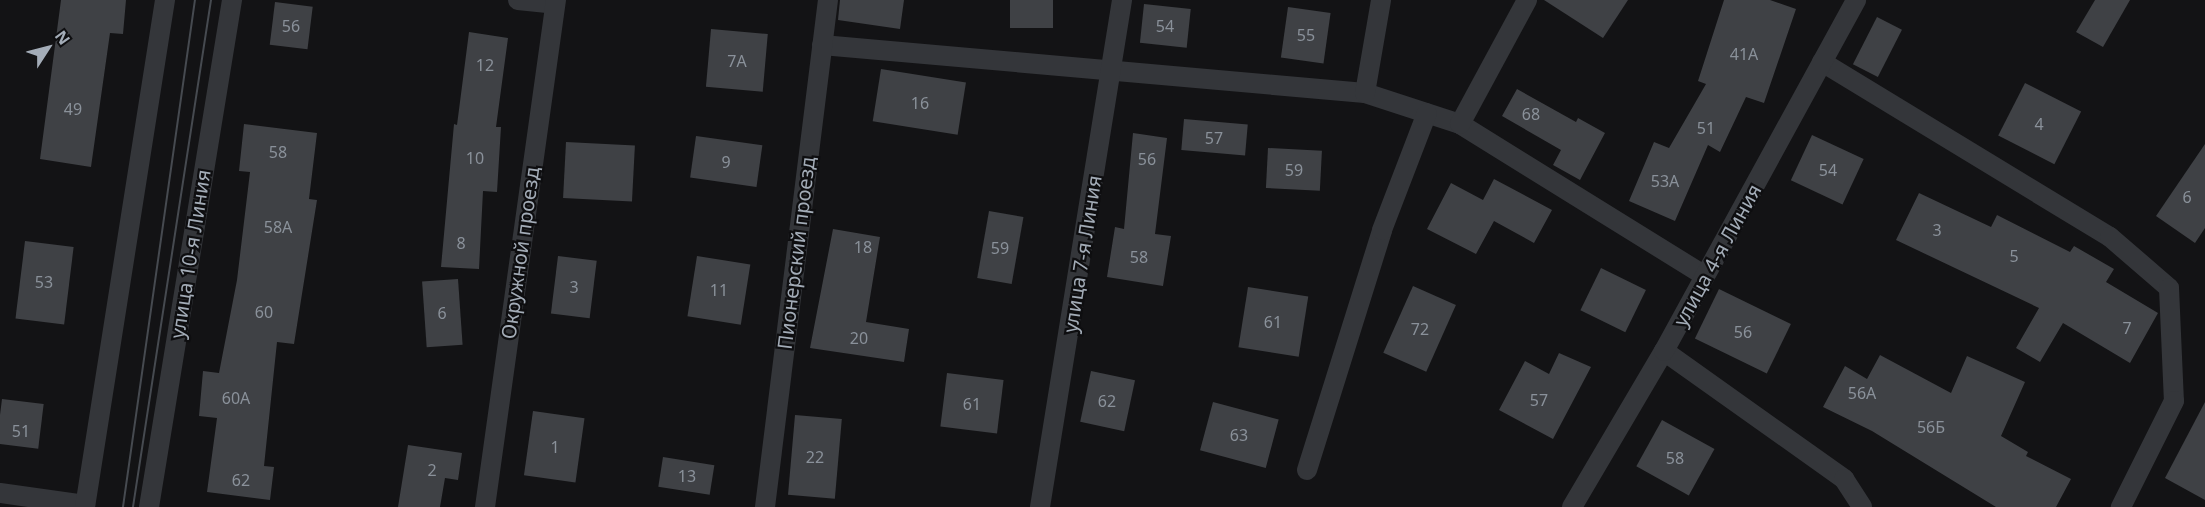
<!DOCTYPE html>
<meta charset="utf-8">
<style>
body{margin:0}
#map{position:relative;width:2205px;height:507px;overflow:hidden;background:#131315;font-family:"Noto Sans",sans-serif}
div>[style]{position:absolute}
.building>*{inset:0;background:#3f4145;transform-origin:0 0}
.lane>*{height:20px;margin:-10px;padding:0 10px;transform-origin:10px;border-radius:10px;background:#34363a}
.tram>*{height:1.5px;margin:-0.75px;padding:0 0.75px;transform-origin:0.75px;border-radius:0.75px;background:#464a50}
span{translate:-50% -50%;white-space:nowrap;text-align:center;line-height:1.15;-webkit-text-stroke:4.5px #0e0e10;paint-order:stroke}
.number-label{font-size:16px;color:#8a919a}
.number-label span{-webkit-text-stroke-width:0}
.street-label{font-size:20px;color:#a3acb7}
.north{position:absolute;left:18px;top:18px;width:60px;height:60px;-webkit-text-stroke:4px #0e0e10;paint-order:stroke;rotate:54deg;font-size:16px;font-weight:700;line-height:24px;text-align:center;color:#a3acb7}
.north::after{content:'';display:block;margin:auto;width:21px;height:27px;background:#a3acb7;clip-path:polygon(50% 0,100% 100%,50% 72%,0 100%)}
</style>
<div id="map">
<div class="building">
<i style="clip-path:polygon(61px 0,126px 0,123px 34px,110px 33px,91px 167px,40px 159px)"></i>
<i style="clip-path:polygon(840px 0,904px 0,900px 29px,838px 20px)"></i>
<i style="left:1010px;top:0;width:43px;height:28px"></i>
<i style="clip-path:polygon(1544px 0,1628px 0,1603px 38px)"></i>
<i style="clip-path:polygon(1724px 0,1770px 0,1796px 9px,1764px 103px,1746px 97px,1720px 152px,1708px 145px,1675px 221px,1629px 201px,1654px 142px,1669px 148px,1706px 84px,1698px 81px)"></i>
<i style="clip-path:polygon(2095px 0,2130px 0,2103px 47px,2076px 32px)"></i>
<i style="left:275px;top:2px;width:38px;height:43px;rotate:7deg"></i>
<i style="left:1144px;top:4px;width:47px;height:39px;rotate:6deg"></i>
<i style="left:1288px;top:7px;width:43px;height:51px;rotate:8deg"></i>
<i style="left:1877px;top:17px;width:28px;height:53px;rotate:27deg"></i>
<i style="left:711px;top:29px;width:57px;height:58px;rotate:5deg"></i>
<i style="clip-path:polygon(469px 32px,508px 38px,496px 127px,501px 127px,497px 192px,483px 191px,479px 269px,441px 267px,454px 124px,457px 125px)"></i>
<i style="left:881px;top:69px;width:86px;height:53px;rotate:9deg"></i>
<i style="left:2025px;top:83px;width:63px;height:59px;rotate:27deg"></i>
<i style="clip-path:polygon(1517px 89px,1576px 122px,1578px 118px,1605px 133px,1580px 180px,1553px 165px,1561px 150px,1502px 116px)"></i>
<i style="left:1184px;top:119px;width:64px;height:31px;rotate:5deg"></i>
<i style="clip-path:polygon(244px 124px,317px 133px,309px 199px,317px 200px,294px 344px,277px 342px,264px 466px,274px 467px,270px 500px,207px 492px,217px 418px,199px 416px,203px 371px,219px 373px,237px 280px,250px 172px,239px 171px)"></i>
<i style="clip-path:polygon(1133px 133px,1167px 138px,1155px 234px,1171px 236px,1163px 286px,1107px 277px,1115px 227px,1124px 229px)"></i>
<i style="left:1812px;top:135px;width:57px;height:50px;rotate:25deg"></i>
<i style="left:696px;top:136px;width:67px;height:42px;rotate:8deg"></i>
<i style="left:566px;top:142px;width:69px;height:56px;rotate:3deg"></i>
<i style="clip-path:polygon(2205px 144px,2205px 228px,2195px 243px,2156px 216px)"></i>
<i style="left:1268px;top:148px;width:54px;height:40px;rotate:3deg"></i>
<i style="clip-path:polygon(1494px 179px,1552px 210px,1534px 243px,1494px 221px,1476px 254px,1427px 229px,1451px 183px,1483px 200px)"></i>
<i style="clip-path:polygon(1919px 193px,1991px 227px,1997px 215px,2070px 252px,2074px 246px,2114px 269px,2106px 282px,2158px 313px,2130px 363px,2063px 323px,2040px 362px,2016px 348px,2039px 308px,1896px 240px)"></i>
<i style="left:989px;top:211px;width:35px;height:68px;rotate:10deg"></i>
<i style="clip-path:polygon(833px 229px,880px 237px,866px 322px,909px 329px,904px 362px,810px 348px)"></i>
<i style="left:25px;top:241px;width:49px;height:78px;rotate:7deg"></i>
<i style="left:558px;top:256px;width:39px;height:58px;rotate:7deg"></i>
<i style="left:697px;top:256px;width:54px;height:61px;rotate:9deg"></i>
<i style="left:1601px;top:268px;width:50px;height:47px;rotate:26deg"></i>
<i style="left:458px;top:279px;width:66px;height:36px;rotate:86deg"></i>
<i style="left:1413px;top:286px;width:47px;height:73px;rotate:24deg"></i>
<i style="left:1248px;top:287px;width:61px;height:61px;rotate:9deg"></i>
<i style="left:1719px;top:289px;width:80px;height:55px;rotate:26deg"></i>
<i style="clip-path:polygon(1559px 353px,1591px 367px,1553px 439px,1499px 410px,1525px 361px,1549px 374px)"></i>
<i style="clip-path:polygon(1880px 355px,1951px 393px,1967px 356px,2025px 382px,2001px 436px,2028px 452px,2026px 456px,2071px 479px,2056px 507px,1996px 507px,1872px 431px,1823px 407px,1845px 366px,1867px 379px)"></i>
<i style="left:1091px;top:371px;width:45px;height:52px;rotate:12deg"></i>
<i style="left:947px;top:373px;width:57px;height:54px;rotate:7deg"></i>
<i style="left:2px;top:399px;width:42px;height:45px;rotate:7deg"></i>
<i style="left:1213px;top:402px;width:68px;height:50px;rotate:15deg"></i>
<i style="clip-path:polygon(2205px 402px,2205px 500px,2165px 478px)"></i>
<i style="left:533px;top:411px;width:52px;height:65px;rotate:8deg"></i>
<i style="left:795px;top:415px;width:47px;height:80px;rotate:5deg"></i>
<i style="left:1662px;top:420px;width:60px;height:53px;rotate:29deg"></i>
<i style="clip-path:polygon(408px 445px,462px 453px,458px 480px,445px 478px,440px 507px,398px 507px)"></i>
<i style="left:663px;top:457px;width:52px;height:30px;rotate:9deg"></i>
</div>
<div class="lane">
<i style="left:518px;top:0;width:37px;rotate:6deg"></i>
<i style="left:822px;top:45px;width:545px;rotate:5.05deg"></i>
<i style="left:1365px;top:93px;width:100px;rotate:18.1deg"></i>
<i style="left:1460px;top:124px;width:288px;rotate:31.8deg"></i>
<i style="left:1822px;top:62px;width:337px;rotate:31.3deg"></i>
<i style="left:2110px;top:237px;width:78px;rotate:40.8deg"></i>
<i style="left:2169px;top:288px;width:113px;rotate:87.5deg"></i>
<i style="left:2174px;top:401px;width:119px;rotate:116.6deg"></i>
<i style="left:1365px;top:93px;width:94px;rotate:-80.2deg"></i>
<i style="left:1460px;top:124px;width:141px;rotate:-61.6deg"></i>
<i style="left:1664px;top:351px;width:221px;rotate:35.4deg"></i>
<i style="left:1844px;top:479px;width:33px;rotate:57deg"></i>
<i style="left:1307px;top:470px;width:251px;rotate:-72.6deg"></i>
<i style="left:1382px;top:230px;width:125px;rotate:-69deg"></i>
<i style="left:0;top:493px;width:86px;rotate:8deg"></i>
<i style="left:85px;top:507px;width:513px;rotate:-81.03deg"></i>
<i style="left:149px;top:507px;width:514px;rotate:-80.7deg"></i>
<i style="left:485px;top:507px;width:512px;rotate:-82.03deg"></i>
<i style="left:765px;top:507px;width:511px;rotate:-82.92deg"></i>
<i style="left:1040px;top:507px;width:514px;rotate:-80.81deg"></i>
<i style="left:1572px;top:507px;width:181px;rotate:-59.5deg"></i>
<i style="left:1664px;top:351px;width:400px;rotate:-61.3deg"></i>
</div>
<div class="tram">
<i style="left:123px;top:507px;width:512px;rotate:-81.92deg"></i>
<i style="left:133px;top:507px;width:513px;rotate:-81.25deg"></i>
</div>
<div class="number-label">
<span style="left:291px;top:26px">56</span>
<span style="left:1165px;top:26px">54</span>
<span style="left:1306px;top:35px">55</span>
<span style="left:1744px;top:54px">41А</span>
<span style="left:737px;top:61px">7А</span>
<span style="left:485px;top:65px">12</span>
<span style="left:920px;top:103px">16</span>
<span style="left:73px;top:109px">49</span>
<span style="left:1531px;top:114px">68</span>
<span style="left:2039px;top:124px">4</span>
<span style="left:1706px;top:128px">51</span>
<span style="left:1214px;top:138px">57</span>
<span style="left:278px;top:152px">58</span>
<span style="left:475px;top:158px">10</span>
<span style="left:1147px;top:159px">56</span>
<span style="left:726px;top:162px">9</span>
<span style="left:1294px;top:170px">59</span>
<span style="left:1828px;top:170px">54</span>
<span style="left:1665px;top:181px">53А</span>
<span style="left:2187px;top:197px">6</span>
<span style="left:278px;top:227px">58А</span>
<span style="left:1937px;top:230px">3</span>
<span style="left:461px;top:243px">8</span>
<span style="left:863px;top:247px">18</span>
<span style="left:1000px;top:248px">59</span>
<span style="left:2014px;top:256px">5</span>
<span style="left:1139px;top:257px">58</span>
<span style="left:44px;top:282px">53</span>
<span style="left:574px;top:287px">3</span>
<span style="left:719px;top:290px">11</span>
<span style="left:264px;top:312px">60</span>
<span style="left:442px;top:313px">6</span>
<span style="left:1273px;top:322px">61</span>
<span style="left:2127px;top:328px">7</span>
<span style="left:1420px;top:329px">72</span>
<span style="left:1743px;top:332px">56</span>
<span style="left:859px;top:338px">20</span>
<span style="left:1862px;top:393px">56А</span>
<span style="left:236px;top:398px">60А</span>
<span style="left:1539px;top:400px">57</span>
<span style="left:1107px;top:401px">62</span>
<span style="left:972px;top:404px">61</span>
<span style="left:1931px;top:427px">56Б</span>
<span style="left:21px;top:431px">51</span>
<span style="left:1239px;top:435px">63</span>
<span style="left:555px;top:447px">1</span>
<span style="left:815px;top:457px">22</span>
<span style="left:1675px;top:458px">58</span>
<span style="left:432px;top:470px">2</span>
<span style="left:687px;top:476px">13</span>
<span style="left:241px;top:480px">62</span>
</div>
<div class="street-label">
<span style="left:520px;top:253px;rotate:-82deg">Окружной проезд</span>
<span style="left:796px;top:253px;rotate:-83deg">Пионерский проезд</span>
<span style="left:190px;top:254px;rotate:-81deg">улица 10-я Линия</span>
<span style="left:1082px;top:254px;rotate:-81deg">улица 7-я Линия</span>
<span style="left:1717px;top:255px;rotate:-61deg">улица 4-я Линия</span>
</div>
<div class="north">N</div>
</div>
